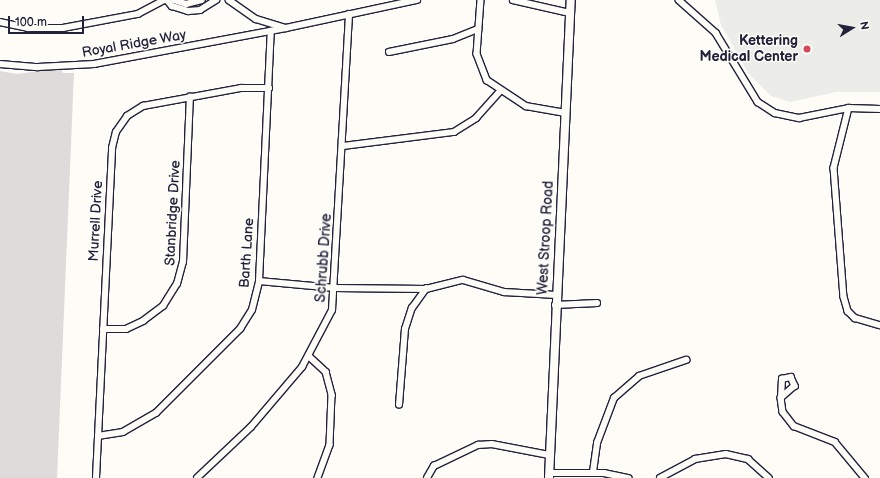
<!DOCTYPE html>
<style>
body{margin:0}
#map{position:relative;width:880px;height:478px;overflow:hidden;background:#fdfcf7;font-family:"Balsamiq Sans",sans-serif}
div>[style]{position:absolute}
.built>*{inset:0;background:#ecece9}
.green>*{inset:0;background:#dddcdb}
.roads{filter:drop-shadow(1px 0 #22223b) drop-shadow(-1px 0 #22223b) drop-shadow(0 1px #22223b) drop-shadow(0 -1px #22223b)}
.street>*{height:5.5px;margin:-2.75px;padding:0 2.75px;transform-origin:2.75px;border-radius:2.75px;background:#fdfcf7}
.secondary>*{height:8px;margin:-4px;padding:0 4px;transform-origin:4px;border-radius:4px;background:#fdfcf7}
.dots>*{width:11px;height:11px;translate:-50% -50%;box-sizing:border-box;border:2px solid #fdfcf7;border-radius:50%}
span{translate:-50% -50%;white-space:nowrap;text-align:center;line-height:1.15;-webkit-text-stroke:3px #fdfcf7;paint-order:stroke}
.poi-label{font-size:14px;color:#22223b;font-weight:700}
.right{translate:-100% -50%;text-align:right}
.street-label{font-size:14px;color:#22223b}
.north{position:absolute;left:832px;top:8px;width:40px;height:40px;-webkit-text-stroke:3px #fdfcf7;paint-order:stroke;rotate:79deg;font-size:11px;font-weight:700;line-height:16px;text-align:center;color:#22223b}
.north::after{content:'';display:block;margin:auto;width:14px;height:18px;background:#22223b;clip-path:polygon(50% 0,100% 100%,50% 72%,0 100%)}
.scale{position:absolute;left:8px;top:16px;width:76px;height:18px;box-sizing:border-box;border:2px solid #22223b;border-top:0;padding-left:5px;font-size:12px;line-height:14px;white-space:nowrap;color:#22223b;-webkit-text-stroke:3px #fdfcf7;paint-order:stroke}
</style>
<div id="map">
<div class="built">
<i style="clip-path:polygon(715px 0,880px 0,880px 92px,836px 92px,790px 102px,771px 96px,748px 73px,721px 25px)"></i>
</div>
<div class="green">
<i style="clip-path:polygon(60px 68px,63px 73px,74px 73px,57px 478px,0 478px,0 71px,17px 74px)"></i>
</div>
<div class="roads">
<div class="street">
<i style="left:167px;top:0;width:8px;rotate:50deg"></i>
<i style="left:172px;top:6px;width:17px;rotate:17deg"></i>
<i style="left:188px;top:11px;width:12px;rotate:-5deg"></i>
<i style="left:200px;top:10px;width:19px;rotate:-32deg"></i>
<i style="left:174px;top:0;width:13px;rotate:18deg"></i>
<i style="left:186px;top:4px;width:16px;rotate:-14deg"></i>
<i style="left:229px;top:0;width:33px;rotate:35deg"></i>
<i style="left:256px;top:19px;width:31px;rotate:17deg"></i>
<i style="left:286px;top:28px;width:134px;rotate:-12.1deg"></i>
<i style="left:481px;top:0;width:54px;rotate:94.2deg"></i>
<i style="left:477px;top:54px;width:28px;rotate:69deg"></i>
<i style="left:487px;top:80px;width:47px;rotate:33.7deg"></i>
<i style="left:526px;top:106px;width:40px;rotate:10deg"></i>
<i style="left:513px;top:0;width:58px;rotate:12.8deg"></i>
<i style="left:679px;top:0;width:50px;rotate:41.7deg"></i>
<i style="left:716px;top:33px;width:81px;rotate:58.7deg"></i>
<i style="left:758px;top:102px;width:20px;rotate:33deg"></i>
<i style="left:775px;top:113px;width:25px;rotate:12deg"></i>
<i style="left:799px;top:118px;width:51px;rotate:-11.3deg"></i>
<i style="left:849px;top:108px;width:31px;rotate:2deg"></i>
<i style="left:0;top:22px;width:29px;rotate:12deg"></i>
<i style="left:28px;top:28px;width:35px"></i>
<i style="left:63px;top:28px;width:76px;rotate:-10.6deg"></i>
<i style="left:138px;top:14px;width:30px;rotate:-28deg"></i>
<i style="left:389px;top:52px;width:65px;rotate:-11.5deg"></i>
<i style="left:453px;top:39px;width:27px;rotate:-22deg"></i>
<i style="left:0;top:64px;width:38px;rotate:5deg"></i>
<i style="left:38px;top:67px;width:56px;rotate:-3.1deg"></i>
<i style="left:94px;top:64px;width:195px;rotate:-10.6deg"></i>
<i style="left:849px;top:108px;width:62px;rotate:104deg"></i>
<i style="left:834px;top:168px;width:129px;rotate:85.6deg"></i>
<i style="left:844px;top:297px;width:15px;rotate:74deg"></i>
<i style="left:848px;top:311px;width:10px;rotate:45deg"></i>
<i style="left:855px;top:318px;width:26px;rotate:16deg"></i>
<i style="left:343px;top:146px;width:112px;rotate:-7.2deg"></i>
<i style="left:454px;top:132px;width:26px;rotate:-32deg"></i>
<i style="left:476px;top:118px;width:36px;rotate:-48deg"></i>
<i style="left:259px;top:281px;width:76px;rotate:5.3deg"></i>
<i style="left:335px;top:288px;width:91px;rotate:0.6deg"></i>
<i style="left:426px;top:289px;width:38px;rotate:-14deg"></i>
<i style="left:463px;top:280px;width:43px;rotate:16.3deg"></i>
<i style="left:504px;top:292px;width:52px;rotate:3.3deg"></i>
<i style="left:555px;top:305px;width:42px;rotate:-2.7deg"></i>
<i style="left:103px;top:329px;width:23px"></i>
<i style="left:126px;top:329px;width:19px;rotate:-25deg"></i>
<i style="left:143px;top:321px;width:25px;rotate:-37deg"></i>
<i style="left:163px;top:306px;width:26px;rotate:-58deg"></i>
<i style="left:177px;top:284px;width:23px;rotate:-75deg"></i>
<i style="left:183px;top:262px;width:165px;rotate:-87.6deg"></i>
<i style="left:310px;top:357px;width:22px;rotate:43deg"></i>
<i style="left:326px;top:372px;width:24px;rotate:75deg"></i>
<i style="left:332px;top:395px;width:50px;rotate:92.3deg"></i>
<i style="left:330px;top:445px;width:35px;rotate:110deg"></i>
<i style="left:791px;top:377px;width:10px;rotate:66deg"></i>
<i style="left:795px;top:386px;width:18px;rotate:139deg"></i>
<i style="left:781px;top:398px;width:19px;rotate:-87deg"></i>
<i style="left:782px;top:379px;width:9px;rotate:-13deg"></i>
<i style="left:781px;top:398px;width:14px;rotate:82deg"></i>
<i style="left:783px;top:412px;width:18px;rotate:52deg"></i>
<i style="left:794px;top:426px;width:44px;rotate:21.3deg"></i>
<i style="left:835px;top:442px;width:47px;rotate:50.2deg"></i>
<i style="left:399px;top:405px;width:76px;rotate:-85.5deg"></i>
<i style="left:405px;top:329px;width:22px;rotate:-72deg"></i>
<i style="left:412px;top:308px;width:24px;rotate:-54deg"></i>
<i style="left:98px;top:436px;width:25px;rotate:-9deg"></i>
<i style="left:123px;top:432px;width:38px;rotate:-30deg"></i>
<i style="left:156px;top:413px;width:119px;rotate:-45deg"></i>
<i style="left:240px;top:329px;width:22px;rotate:-58deg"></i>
<i style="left:252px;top:310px;width:30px;rotate:-76deg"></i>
<i style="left:259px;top:281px;width:250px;rotate:-87.3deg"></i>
<i style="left:593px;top:472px;width:29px;rotate:-82deg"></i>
<i style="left:597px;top:443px;width:48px;rotate:-69.3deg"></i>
<i style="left:614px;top:398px;width:33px;rotate:-41deg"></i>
<i style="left:639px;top:376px;width:50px;rotate:-18.8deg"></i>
<i style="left:549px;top:473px;width:55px"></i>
<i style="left:604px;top:473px;width:25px;rotate:12deg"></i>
<i style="left:96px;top:478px;width:330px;rotate:-87.2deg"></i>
<i style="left:112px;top:148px;width:16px;rotate:-76deg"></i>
<i style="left:116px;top:132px;width:19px;rotate:-55deg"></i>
<i style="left:127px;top:116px;width:19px;rotate:-32deg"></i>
<i style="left:143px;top:106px;width:100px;rotate:-10.4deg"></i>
<i style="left:241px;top:88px;width:28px"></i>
<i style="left:197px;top:478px;width:74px;rotate:-43.4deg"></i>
<i style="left:251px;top:427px;width:79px;rotate:-49.6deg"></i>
<i style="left:302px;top:367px;width:64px;rotate:-62.2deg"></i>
<i style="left:332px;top:310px;width:296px;rotate:-86.7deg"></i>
<i style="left:427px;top:478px;width:14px;rotate:-60deg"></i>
<i style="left:434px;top:466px;width:49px;rotate:-25.5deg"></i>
<i style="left:478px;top:445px;width:14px;rotate:-4deg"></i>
<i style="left:492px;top:444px;width:58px;rotate:10.9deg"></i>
<i style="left:660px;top:478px;width:40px;rotate:-28deg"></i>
<i style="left:695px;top:459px;width:31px;rotate:-9deg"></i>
<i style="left:726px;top:454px;width:23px;rotate:13deg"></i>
<i style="left:748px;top:459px;width:28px;rotate:42deg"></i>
</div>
<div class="secondary">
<i style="left:549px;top:478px;width:479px;rotate:-87.4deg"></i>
</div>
</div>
<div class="dots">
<i style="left:807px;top:49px;background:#d1495b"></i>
</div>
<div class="poi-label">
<span class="right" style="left:798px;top:49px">Kettering<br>Medical Center</span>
</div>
<div class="street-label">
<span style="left:134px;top:44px;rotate:-10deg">Royal Ridge Way</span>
<span style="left:173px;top:213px;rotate:-87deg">Stanbridge Drive</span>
<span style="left:96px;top:221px;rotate:-87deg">Murrell Drive</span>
<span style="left:546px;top:238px;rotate:-87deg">West Stroop Road</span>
<span style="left:247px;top:253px;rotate:-86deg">Barth Lane</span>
<span style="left:324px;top:258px;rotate:-86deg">Schrubb Drive</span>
</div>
<div class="north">N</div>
<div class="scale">100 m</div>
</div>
